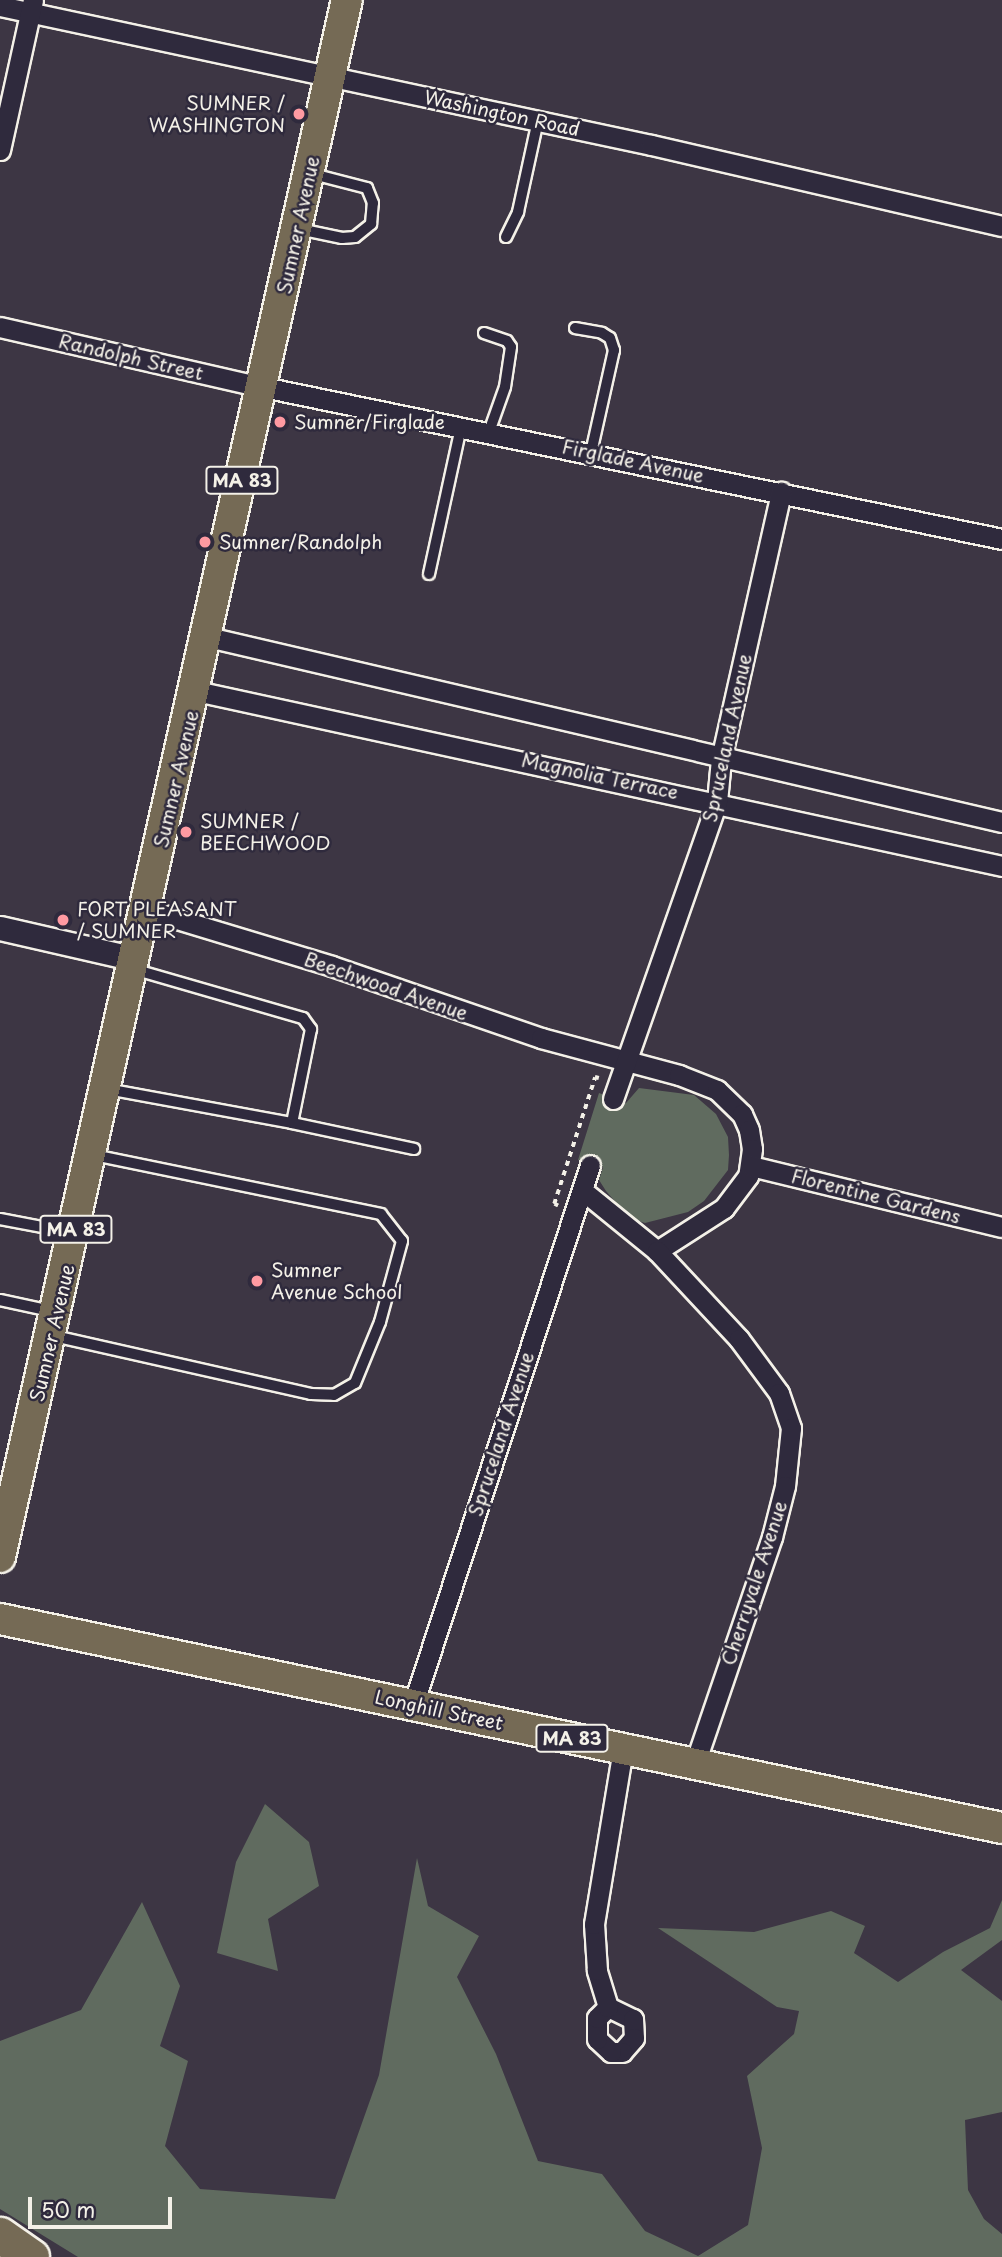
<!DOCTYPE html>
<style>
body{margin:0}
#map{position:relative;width:1002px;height:2257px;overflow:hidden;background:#3d3644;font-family:"Playpen Sans",sans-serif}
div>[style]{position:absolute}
.green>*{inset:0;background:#606b5f}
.path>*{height:3.5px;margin-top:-1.75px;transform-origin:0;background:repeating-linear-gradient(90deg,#f4f1e8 0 5px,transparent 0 10px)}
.roads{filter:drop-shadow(2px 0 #f4f1e8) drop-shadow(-2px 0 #f4f1e8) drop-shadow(0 2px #f4f1e8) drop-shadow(0 -2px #f4f1e8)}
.service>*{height:10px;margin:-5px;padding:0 5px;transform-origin:5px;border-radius:5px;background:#2f2a3d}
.minor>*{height:19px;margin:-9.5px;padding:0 9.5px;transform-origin:9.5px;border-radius:9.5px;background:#2f2a3d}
.tertiary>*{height:23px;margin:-11.5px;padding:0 11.5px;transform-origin:11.5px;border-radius:11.5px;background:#2f2a3d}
.primary>*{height:30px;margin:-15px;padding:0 15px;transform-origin:15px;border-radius:15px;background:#756a55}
.motorway>*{height:35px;margin:-17.5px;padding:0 17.5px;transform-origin:17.5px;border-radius:17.5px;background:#756a55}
.dots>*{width:19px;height:19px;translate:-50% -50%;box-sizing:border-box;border:4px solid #2f2a3d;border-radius:50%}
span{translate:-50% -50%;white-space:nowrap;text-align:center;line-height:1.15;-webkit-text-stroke:5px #2f2a3d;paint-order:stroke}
.shield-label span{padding:2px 5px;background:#2f2a3d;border:2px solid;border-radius:5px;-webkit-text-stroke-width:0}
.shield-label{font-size:18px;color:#f4f1e8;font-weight:700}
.poi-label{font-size:19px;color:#f4f1e8}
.right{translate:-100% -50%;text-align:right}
.left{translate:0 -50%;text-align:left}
.street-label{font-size:19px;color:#f4f1e8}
.scale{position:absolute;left:28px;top:2197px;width:144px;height:32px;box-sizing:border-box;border:4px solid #f4f1e8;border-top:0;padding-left:9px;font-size:21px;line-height:24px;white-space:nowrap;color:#f4f1e8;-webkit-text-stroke:5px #2f2a3d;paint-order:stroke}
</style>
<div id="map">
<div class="green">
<i style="clip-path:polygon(639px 1088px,694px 1095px,716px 1114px,728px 1137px,729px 1155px,728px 1170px,704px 1201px,688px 1212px,645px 1223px,629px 1218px,606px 1191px,599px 1180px,603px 1167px,578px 1160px,599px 1093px,626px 1103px)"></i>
<i style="clip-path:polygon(265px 1804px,309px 1842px,319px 1886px,268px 1919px,278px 1971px,217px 1953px,236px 1862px)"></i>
<i style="clip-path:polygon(417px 1858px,428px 1906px,479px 1936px,457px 1977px,496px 2054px,538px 2161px,602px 2174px,645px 2231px,698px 2256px,748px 2225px,762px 2148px,747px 2076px,794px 2034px,799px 2011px,777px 2007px,658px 1928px,754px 1932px,831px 1911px,865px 1926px,854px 1953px,898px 1982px,943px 1952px,990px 1928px,1002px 1900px,1002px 1940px,961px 1970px,1002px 2001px,1002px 2112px,965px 2120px,968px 2190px,984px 2219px,1002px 2234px,1002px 2257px,78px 2257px,0 2209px,0 2041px,81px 2010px,142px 1902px,180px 1986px,160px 2046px,188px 2061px,165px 2146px,200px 2189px,335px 2199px,379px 2075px)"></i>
</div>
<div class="path">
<i style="left:558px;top:1206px;width:4px;rotate:-153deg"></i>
<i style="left:554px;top:1204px;width:133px;rotate:-72.1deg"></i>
<i style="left:595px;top:1077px;width:4px;rotate:14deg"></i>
</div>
<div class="roads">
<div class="service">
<i style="left:299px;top:229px;width:44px;rotate:11.8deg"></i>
<i style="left:342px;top:238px;width:13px;rotate:-4deg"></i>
<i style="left:355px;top:237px;width:21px;rotate:-39deg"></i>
<i style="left:371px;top:224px;width:21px;rotate:-85deg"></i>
<i style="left:373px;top:203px;width:16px;rotate:-112deg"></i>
<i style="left:367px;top:188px;width:56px;rotate:-165.5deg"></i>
<i style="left:506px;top:237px;width:28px;rotate:-64deg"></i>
<i style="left:518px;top:212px;width:94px;rotate:-77.7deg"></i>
<i style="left:575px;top:328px;width:27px;rotate:10deg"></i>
<i style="left:602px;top:333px;width:9px;rotate:32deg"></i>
<i style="left:610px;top:338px;width:13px;rotate:72deg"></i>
<i style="left:614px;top:350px;width:106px;rotate:102.6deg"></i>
<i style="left:484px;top:333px;width:24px;rotate:19deg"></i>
<i style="left:507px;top:341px;width:7px;rotate:56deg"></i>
<i style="left:511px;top:347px;width:40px;rotate:98.5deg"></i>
<i style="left:505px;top:387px;width:48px;rotate:109.6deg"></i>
<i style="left:429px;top:574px;width:150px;rotate:-77.7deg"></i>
<i style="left:133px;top:969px;width:177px;rotate:16.1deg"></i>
<i style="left:303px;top:1018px;width:14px;rotate:54deg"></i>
<i style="left:311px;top:1029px;width:96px;rotate:101.4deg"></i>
<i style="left:292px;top:1123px;width:125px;rotate:12deg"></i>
<i style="left:107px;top:1089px;width:188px;rotate:10.4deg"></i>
<i style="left:0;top:1219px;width:69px;rotate:10.8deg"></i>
<i style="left:0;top:1300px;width:52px;rotate:12.2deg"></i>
<i style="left:54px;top:1336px;width:263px;rotate:12.7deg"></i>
<i style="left:311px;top:1394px;width:23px;rotate:2deg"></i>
<i style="left:334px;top:1395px;width:24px;rotate:-30deg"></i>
<i style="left:355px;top:1383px;width:66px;rotate:-67.7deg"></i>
<i style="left:380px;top:1322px;width:84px;rotate:-74.8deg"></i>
<i style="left:402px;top:1241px;width:34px;rotate:-128deg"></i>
<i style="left:381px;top:1214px;width:294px;rotate:-168.4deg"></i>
</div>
<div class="minor">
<i style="left:0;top:6px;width:666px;rotate:12.05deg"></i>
<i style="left:651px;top:145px;width:360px;rotate:13deg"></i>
<i style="left:0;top:150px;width:154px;rotate:-77.6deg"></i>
<i style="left:0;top:327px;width:270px;rotate:12.9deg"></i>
<i style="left:263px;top:387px;width:754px;rotate:11.62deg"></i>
<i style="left:208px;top:637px;width:815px;rotate:13.12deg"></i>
<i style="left:196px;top:691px;width:825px;rotate:12.25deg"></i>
<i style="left:147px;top:910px;width:193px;rotate:16.8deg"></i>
<i style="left:332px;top:966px;width:221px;rotate:19deg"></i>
<i style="left:541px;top:1038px;width:143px;rotate:15deg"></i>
<i style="left:679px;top:1075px;width:41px;rotate:21.5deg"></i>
<i style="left:717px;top:1090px;width:35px;rotate:44deg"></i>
<i style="left:742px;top:1114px;width:17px;rotate:66deg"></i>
<i style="left:749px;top:1130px;width:19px;rotate:81deg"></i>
<i style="left:752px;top:1149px;width:27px;rotate:98deg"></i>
<i style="left:748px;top:1176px;width:40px;rotate:127deg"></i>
<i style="left:724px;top:1208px;width:80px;rotate:147.3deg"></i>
<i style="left:613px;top:1099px;width:315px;rotate:-70.7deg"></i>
<i style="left:717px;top:802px;width:43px;rotate:-84.7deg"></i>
<i style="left:721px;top:759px;width:274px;rotate:-77.3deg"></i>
<i style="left:751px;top:1166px;width:258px;rotate:13.7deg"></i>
<i style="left:582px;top:1190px;width:97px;rotate:39.1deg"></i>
<i style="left:657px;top:1251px;width:120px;rotate:47deg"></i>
<i style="left:739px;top:1339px;width:67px;rotate:53.5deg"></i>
<i style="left:779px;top:1393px;width:37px;rotate:71deg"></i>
<i style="left:791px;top:1428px;width:58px;rotate:95.9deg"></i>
<i style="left:785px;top:1486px;width:53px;rotate:104.3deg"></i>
<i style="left:772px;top:1537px;width:239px;rotate:108.8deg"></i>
<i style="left:413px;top:1705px;width:568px;rotate:-71.85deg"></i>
<i style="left:608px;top:2007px;width:28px;rotate:26deg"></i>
<i style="left:633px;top:2019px;width:19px;rotate:87deg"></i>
<i style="left:634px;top:2038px;width:18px;rotate:131deg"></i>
<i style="left:622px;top:2052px;width:11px;rotate:180deg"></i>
<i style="left:611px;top:2052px;width:19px;rotate:-137deg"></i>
<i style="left:597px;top:2039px;width:21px;rotate:-90deg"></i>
<i style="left:597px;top:2018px;width:16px;rotate:-45deg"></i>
<i style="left:608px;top:2007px;width:39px;rotate:-107deg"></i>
<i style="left:597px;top:1970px;width:46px;rotate:-93.7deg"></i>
<i style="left:594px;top:1924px;width:178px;rotate:-80.6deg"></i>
</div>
<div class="tertiary">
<i style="left:0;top:928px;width:139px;rotate:12.9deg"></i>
</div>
<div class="primary">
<i style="left:0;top:1557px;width:1595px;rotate:-77.44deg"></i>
<i style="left:0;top:1619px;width:1024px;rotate:11.78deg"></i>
</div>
<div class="motorway">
<i style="left:0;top:2235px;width:38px;rotate:35deg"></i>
</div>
</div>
<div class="dots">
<i style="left:299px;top:114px;background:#ff9aa2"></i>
<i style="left:280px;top:422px;background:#ff9aa2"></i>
<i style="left:205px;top:542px;background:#ff9aa2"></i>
<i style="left:186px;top:832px;background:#ff9aa2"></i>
<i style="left:63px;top:920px;background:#ff9aa2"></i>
<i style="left:257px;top:1281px;background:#ff9aa2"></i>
</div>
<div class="shield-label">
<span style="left:242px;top:480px">MA 83</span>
<span style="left:76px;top:1229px">MA 83</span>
<span style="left:572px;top:1738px">MA 83</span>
</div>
<div class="poi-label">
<span class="right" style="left:285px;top:114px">SUMNER /<br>WASHINGTON</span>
<span class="left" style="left:294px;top:422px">Sumner/Firglade</span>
<span class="left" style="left:219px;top:542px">Sumner/Randolph</span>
<span class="left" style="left:200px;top:832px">SUMNER /<br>BEECHWOOD</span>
<span class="left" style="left:77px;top:920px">FORT PLEASANT<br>/ SUMNER</span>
<span class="left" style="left:271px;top:1281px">Sumner<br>Avenue School</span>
</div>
<div class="street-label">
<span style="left:502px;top:113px;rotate:12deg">Washington Road</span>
<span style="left:298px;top:225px;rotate:-78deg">Sumner Avenue</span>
<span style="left:131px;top:357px;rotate:13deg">Randolph Street</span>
<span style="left:633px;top:461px;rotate:12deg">Firglade Avenue</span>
<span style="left:727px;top:738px;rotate:-78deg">Spruceland Avenue</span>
<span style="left:600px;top:776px;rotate:12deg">Magnolia Terrace</span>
<span style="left:176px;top:779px;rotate:-77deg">Sumner Avenue</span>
<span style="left:386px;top:986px;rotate:19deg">Beechwood Avenue</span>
<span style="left:876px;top:1196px;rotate:14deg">Florentine Gardens</span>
<span style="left:52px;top:1333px;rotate:-77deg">Sumner Avenue</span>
<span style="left:501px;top:1434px;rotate:-72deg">Spruceland Avenue</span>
<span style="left:754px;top:1583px;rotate:-72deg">Cherryvale Avenue</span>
<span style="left:439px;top:1710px;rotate:12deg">Longhill Street</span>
</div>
<div class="scale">50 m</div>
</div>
